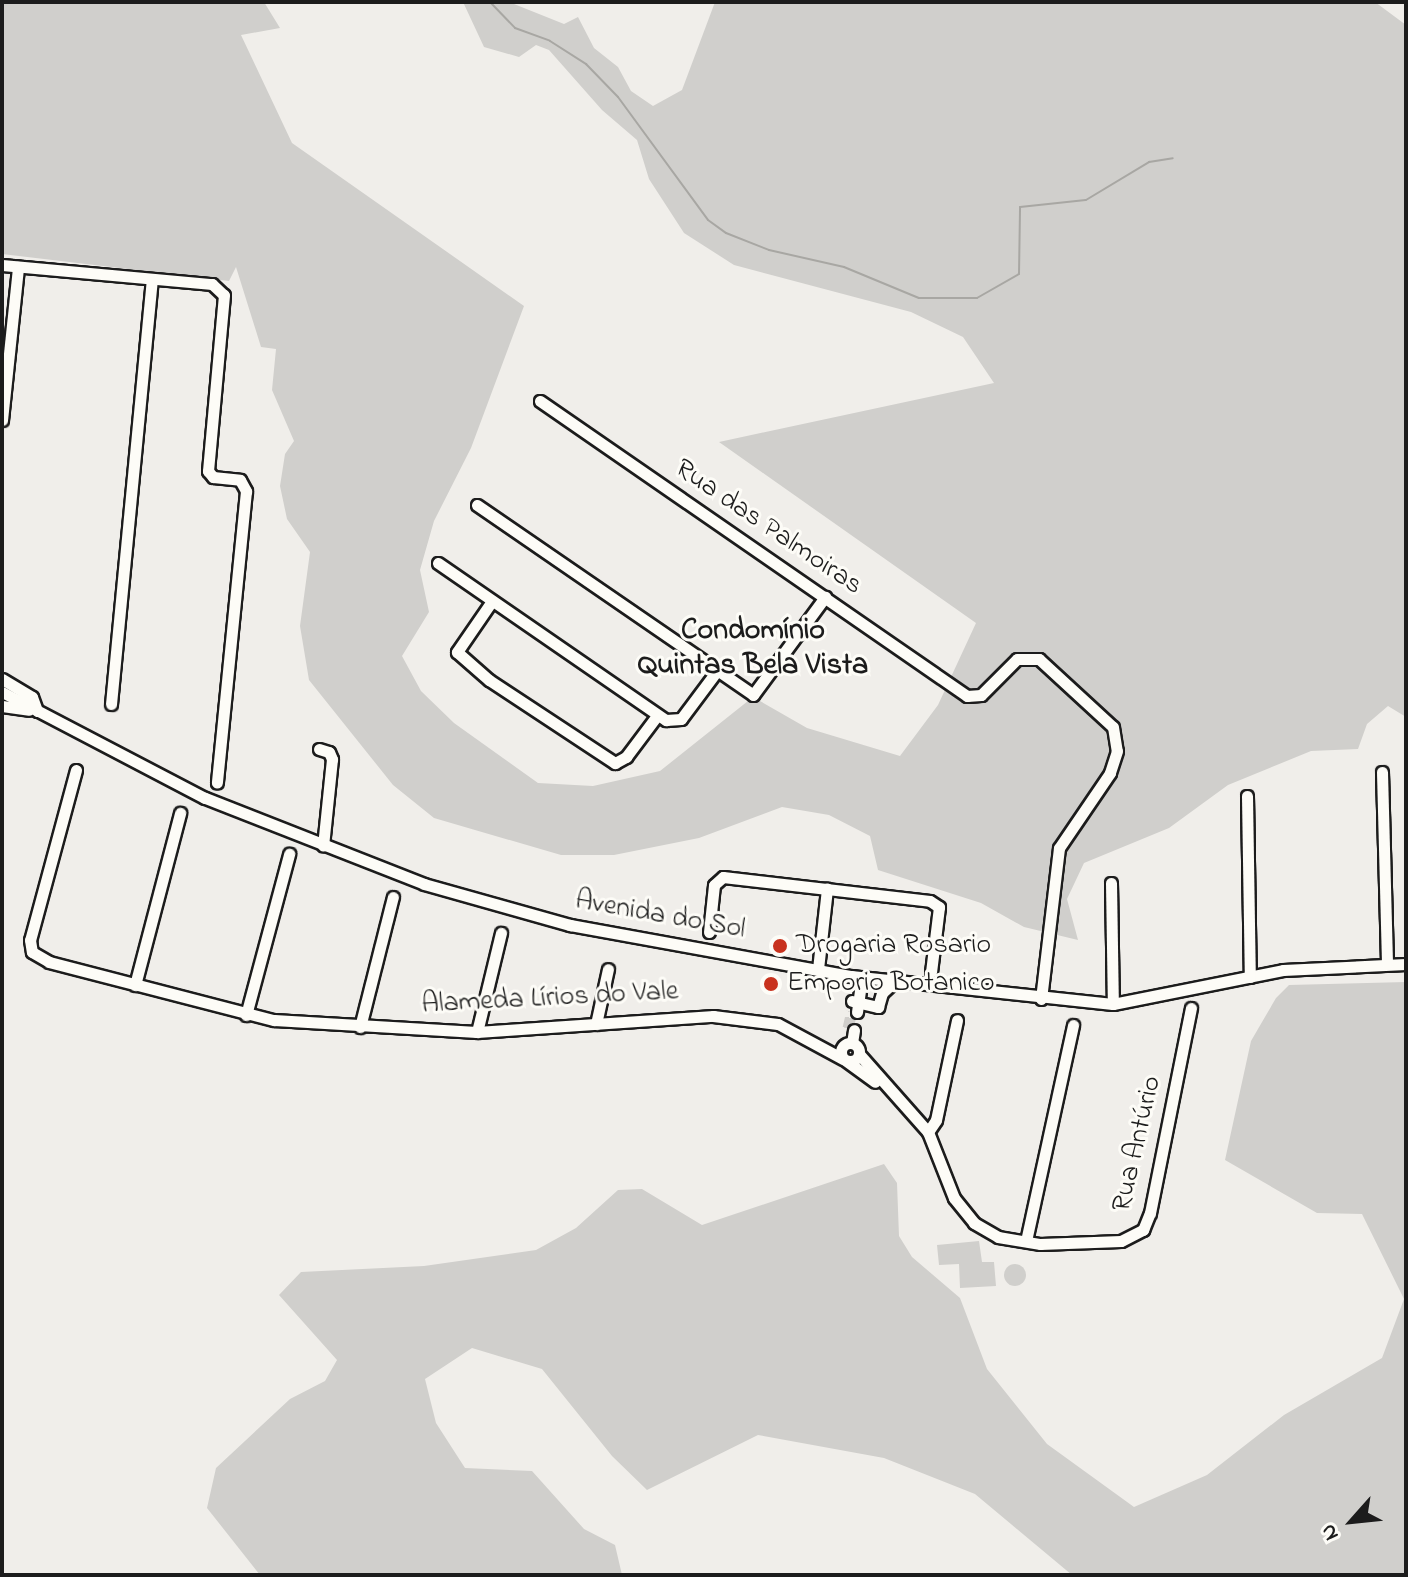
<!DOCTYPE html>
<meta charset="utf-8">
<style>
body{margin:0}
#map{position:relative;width:1408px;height:1577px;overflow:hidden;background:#f0eeea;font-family:"Indie Flower",sans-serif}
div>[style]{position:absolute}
.green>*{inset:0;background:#d0cfcc}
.round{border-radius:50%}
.stream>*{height:2px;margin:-1px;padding:0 1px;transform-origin:1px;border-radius:1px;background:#a8a7a3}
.minor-tunnel>*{height:11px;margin-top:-5.5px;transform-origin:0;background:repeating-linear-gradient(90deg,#d0cecb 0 11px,transparent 0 16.5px)}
.roads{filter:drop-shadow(2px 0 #1c1c1c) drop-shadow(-2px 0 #1c1c1c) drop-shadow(0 2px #1c1c1c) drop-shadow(0 -2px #1c1c1c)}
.minor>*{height:11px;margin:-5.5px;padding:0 5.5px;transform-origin:5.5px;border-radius:5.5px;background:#fdfcf7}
.minor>.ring{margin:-5.5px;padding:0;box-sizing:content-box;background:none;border:11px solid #fdfcf7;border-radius:50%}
.dots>*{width:22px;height:22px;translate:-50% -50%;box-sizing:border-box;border:4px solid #fdfcf7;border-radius:50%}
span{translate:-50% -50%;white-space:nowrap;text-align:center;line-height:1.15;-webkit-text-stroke:6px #fdfcf7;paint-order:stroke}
.street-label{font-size:28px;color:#1c1c1c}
.poi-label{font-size:28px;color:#1c1c1c}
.left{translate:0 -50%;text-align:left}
.neighbourhood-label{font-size:30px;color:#1c1c1c;font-weight:700}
.frame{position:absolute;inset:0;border:4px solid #1c1c1c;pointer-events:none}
.north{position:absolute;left:1312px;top:1481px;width:80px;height:80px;-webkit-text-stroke:6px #fdfcf7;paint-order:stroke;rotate:243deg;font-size:22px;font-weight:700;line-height:32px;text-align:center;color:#1c1c1c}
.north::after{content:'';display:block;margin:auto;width:28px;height:36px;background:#1c1c1c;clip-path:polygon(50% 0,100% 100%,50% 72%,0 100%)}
</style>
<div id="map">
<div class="green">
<i style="clip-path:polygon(2px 2px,264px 2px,280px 28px,241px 35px,292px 143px,524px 306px,471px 448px,434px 521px,420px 570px,429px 612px,402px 656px,421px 691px,454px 723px,538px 783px,593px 786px,660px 771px,753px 697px,807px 728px,900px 756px,938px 705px,976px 623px,719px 442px,994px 383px,963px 337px,911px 312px,734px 265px,684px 233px,649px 179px,637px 140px,602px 110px,549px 50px,536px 45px,519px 57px,484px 47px,463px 2px,509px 2px,564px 24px,578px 17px,594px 48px,618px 67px,631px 91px,653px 106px,682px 90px,715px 2px,1375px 2px,1406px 25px,1406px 717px,1388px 706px,1367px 724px,1358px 749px,1311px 751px,1228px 785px,1169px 828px,1084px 863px,1067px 899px,1078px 940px,1024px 927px,981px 903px,878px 870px,870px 836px,829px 815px,782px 807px,699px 838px,614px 855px,561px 855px,434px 818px,393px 785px,309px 680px,300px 626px,310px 552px,287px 519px,280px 486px,285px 454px,294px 441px,272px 390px,276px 349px,261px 347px,236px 267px,229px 281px,2px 254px)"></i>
<i style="clip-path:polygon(1406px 982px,1406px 1575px,1072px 1575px,975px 1494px,884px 1458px,758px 1435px,647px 1490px,612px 1456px,542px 1369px,472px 1348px,425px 1379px,436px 1423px,465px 1468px,532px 1471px,584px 1529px,615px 1545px,622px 1575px,260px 1575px,207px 1508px,216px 1468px,290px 1399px,325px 1381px,337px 1360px,279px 1295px,301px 1272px,424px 1266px,536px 1250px,576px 1228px,618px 1190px,642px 1189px,702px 1225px,884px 1164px,897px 1183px,899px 1236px,912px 1257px,960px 1298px,987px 1369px,1047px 1444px,1134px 1507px,1207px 1475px,1284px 1415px,1382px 1358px,1404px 1299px,1362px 1214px,1317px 1213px,1225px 1160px,1251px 1041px,1276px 998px,1289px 985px)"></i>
<i style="clip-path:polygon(979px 1241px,982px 1262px,994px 1262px,996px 1286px,960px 1288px,959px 1264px,939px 1265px,937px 1245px)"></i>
<i class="round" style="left:1004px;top:1264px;width:22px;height:22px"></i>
</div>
<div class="stream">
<i style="left:490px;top:2px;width:36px;rotate:46deg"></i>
<i style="left:515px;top:28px;width:37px;rotate:20deg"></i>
<i style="left:550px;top:41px;width:43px;rotate:32.6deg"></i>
<i style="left:586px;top:64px;width:46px;rotate:45.9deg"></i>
<i style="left:618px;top:97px;width:152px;rotate:53.8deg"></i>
<i style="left:708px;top:220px;width:22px;rotate:36deg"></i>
<i style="left:726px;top:233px;width:46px;rotate:21.6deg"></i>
<i style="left:769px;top:250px;width:77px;rotate:12.8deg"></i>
<i style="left:844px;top:267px;width:81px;rotate:22.5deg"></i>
<i style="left:919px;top:298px;width:58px"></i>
<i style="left:977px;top:298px;width:48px;rotate:-29.7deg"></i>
<i style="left:1019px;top:274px;width:67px;rotate:-89.1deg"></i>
<i style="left:1020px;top:207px;width:66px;rotate:-6.1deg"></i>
<i style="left:1086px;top:200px;width:74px;rotate:-31.1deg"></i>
<i style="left:1149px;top:162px;width:24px;rotate:-9deg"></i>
</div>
<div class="minor-tunnel">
<i style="left:848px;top:1028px;width:17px;rotate:-77deg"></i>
</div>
<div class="roads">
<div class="minor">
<i style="left:2px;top:265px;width:211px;rotate:5.2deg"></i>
<i style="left:212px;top:284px;width:16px;rotate:43deg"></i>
<i style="left:224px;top:295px;width:177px;rotate:95.2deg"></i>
<i style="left:208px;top:471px;width:8px;rotate:50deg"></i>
<i style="left:213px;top:477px;width:27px;rotate:6deg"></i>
<i style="left:240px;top:480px;width:13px;rotate:61deg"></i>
<i style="left:246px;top:491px;width:293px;rotate:95.7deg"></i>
<i style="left:540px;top:401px;width:519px;rotate:34.64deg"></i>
<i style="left:967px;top:696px;width:14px;rotate:-4deg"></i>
<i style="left:981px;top:695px;width:51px;rotate:-45deg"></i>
<i style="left:1017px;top:659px;width:22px"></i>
<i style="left:1039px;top:659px;width:100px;rotate:42.6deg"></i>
<i style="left:1113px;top:727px;width:24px;rotate:81deg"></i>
<i style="left:1117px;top:751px;width:23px;rotate:108deg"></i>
<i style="left:1110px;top:773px;width:91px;rotate:124.2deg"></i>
<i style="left:1059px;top:848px;width:152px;rotate:96.8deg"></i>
<i style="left:2px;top:420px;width:154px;rotate:-84deg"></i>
<i style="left:477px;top:505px;width:335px;rotate:34.5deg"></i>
<i style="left:753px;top:695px;width:122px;rotate:-53.7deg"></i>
<i style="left:438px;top:563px;width:277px;rotate:34.6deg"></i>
<i style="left:666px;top:720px;width:15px;rotate:-4deg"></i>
<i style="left:681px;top:719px;width:59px;rotate:-53.3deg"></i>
<i style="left:492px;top:601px;width:62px;rotate:124.5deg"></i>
<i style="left:457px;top:652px;width:43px;rotate:41.2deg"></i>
<i style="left:489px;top:680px;width:151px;rotate:33.4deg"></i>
<i style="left:615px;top:763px;width:13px;rotate:-29deg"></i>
<i style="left:626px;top:757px;width:50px;rotate:-53.1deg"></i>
<i style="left:2px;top:679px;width:35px;rotate:31deg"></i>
<i style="left:32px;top:697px;width:15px;rotate:70deg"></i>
<i style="left:2px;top:692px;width:229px;rotate:27.6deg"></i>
<i style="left:205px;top:798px;width:235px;rotate:21.4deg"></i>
<i style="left:424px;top:884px;width:152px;rotate:15.7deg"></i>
<i style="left:570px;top:925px;width:286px;rotate:10.3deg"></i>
<i style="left:851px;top:976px;width:263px;rotate:6.1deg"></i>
<i style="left:1113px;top:1004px;width:173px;rotate:-11.3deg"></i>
<i style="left:1283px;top:970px;width:123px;rotate:-2.8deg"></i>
<i style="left:111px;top:704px;width:425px;rotate:-84.5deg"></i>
<i style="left:2px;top:706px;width:27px;rotate:8deg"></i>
<i style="left:319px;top:749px;width:10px;rotate:17deg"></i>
<i style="left:329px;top:752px;width:8px;rotate:67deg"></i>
<i style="left:332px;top:759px;width:87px;rotate:95.9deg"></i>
<i style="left:76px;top:770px;width:176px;rotate:105.1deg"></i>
<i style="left:30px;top:940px;width:12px;rotate:81deg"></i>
<i style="left:32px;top:952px;width:20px;rotate:30deg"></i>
<i style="left:49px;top:962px;width:232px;rotate:14.5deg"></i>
<i style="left:274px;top:1020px;width:203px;rotate:3.4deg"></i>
<i style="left:477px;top:1032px;width:237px;rotate:-3.9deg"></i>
<i style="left:713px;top:1016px;width:65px;rotate:7deg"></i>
<i style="left:778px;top:1024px;width:74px;rotate:28.3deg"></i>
<i style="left:1382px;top:772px;width:192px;rotate:88.5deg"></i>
<i style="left:1247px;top:796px;width:181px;rotate:89.1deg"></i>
<i style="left:1111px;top:883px;width:121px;rotate:89.1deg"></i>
<i style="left:709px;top:932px;width:47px;rotate:-83.9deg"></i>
<i style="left:714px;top:885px;width:12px;rotate:-42deg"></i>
<i style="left:723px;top:877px;width:208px;rotate:6.6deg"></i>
<i style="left:930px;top:901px;width:11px;rotate:34deg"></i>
<i style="left:939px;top:907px;width:65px;rotate:97deg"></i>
<i style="left:818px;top:969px;width:81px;rotate:-83.6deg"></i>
<i style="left:135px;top:985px;width:178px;rotate:-75.3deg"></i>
<i style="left:852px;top:1001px;width:27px;rotate:13deg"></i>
<i style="left:878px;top:1007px;width:15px;rotate:-74deg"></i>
<i style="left:882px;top:993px;width:18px;rotate:-43deg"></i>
<i style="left:857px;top:1012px;width:35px;rotate:-82deg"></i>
<i style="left:246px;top:1015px;width:167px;rotate:-75deg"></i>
<i style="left:596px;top:1024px;width:56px;rotate:-77.7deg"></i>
<i style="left:360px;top:1027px;width:134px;rotate:-75.8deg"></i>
<i style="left:477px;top:1032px;width:102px;rotate:-76.4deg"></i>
<i class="ring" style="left:841px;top:1043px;width:7px;height:7px"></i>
<i style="left:852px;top:1043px;width:13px;rotate:-81deg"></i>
<i style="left:859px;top:1054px;width:104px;rotate:48.5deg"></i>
<i style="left:928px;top:1132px;width:71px;rotate:68.5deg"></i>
<i style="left:954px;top:1198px;width:32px;rotate:51deg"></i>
<i style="left:974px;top:1223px;width:28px;rotate:30deg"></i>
<i style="left:998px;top:1237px;width:43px;rotate:9.5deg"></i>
<i style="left:1040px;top:1244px;width:81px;rotate:-2.1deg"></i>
<i style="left:1121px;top:1241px;width:25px;rotate:-27deg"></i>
<i style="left:1143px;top:1230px;width:18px;rotate:-68deg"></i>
<i style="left:1150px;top:1213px;width:209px;rotate:-78.7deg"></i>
<i style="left:845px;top:1060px;width:37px;rotate:36deg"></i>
<i style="left:928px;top:1132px;width:14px;rotate:-56deg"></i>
<i style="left:936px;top:1120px;width:102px;rotate:-78.1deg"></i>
<i style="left:1026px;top:1241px;width:221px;rotate:-77.7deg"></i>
</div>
</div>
<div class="dots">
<i style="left:780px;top:946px;background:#c8321e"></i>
<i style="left:771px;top:984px;background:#c8321e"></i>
</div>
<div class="street-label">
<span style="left:768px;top:528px;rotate:34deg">Rua das Palmoiras</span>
<span style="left:660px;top:916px;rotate:10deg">Avenida do Sol</span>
<span style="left:550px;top:999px;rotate:-3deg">Alameda Lírios do Vale</span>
<span style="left:1138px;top:1144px;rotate:-77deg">Rua Antúrio</span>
</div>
<div class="poi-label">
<span class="left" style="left:796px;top:946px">Drogaria Rosario</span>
<span class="left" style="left:787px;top:984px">Emporio Botanico</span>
</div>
<div class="neighbourhood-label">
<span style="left:753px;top:648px">Condomínio<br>Quintas Bela Vista</span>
</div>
<div class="frame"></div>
<div class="north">N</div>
</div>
